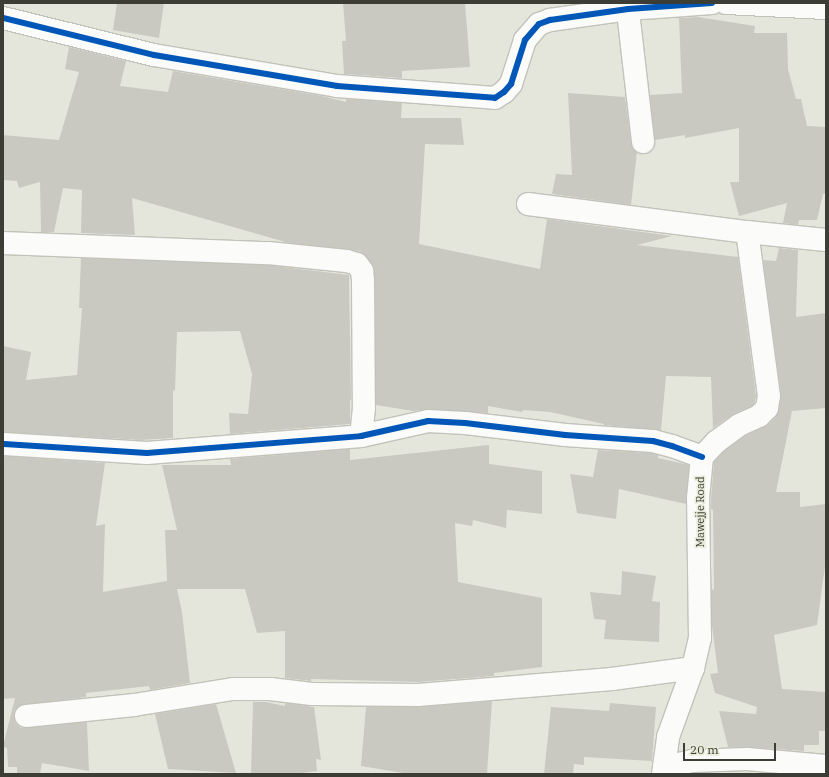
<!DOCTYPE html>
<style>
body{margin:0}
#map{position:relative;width:829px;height:777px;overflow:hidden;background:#e4e6dc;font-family:"IBM Plex Serif",serif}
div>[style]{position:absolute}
.building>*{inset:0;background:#cac9c1}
.roads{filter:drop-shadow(1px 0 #c1c3ba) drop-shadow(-1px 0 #c1c3ba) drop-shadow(0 1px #c1c3ba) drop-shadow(0 -1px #c1c3ba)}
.minor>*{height:22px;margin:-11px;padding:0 11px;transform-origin:11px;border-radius:11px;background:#fbfbfa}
.cycleway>*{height:6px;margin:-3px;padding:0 3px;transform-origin:3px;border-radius:3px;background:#0057b8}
span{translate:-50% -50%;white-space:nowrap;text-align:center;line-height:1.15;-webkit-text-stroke:3px #e7ebd7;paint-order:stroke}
.street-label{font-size:11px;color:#3c3d35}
.frame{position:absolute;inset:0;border:4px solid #3c3d35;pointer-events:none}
.scale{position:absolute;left:683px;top:743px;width:93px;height:18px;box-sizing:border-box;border:2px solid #3c3d35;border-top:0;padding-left:5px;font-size:12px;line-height:14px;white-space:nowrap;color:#3c3d35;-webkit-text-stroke:3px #e7ebd7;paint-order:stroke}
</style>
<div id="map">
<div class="building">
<i style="clip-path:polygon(117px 3px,164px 3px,159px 38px,113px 30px)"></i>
<i style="clip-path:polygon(343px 3px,465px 3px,470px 67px,402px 71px,402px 78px,344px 74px,342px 41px,346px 41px)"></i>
<i style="clip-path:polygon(698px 17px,755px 26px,754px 33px,787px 33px,788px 69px,796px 99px,801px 99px,807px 126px,826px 127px,826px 193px,823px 194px,817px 220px,799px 220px,798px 225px,783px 223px,787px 203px,739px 216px,730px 182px,739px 182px,739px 128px,685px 138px,685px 135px,655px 140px,650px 95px,682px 93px,679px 18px)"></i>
<i style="clip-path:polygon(69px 47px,126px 61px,120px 86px,168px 92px,173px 71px,322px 96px,346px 102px,346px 99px,402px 103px,401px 118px,461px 118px,464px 145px,425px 144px,419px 244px,540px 269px,547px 219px,672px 236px,637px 245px,738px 257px,756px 396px,755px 402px,752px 406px,732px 415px,713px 428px,711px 377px,666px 376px,661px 430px,604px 425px,604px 424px,550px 412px,523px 410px,522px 412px,488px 406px,488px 413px,429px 409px,413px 411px,376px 405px,375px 279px,372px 264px,361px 252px,348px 249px,289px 243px,132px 198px,135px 235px,81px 233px,82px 190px,63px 188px,54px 232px,41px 232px,40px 182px,19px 188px,17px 181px,3px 180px,3px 135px,59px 140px,79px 72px,65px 69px)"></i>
<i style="clip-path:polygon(568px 93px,625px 97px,631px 143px,637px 152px,631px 205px,552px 194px,556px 174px,572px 175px)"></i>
<i style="clip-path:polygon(779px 248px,798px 250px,796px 317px,826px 313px,826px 408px,792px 411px,776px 492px,800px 492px,800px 507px,826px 504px,826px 559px,817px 625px,774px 635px,782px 689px,826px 692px,826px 731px,819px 731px,819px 745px,804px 745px,804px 751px,748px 747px,728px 747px,719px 711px,756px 714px,757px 707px,715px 693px,710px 674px,718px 673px,712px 626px,712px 590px,714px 589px,713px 510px,711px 509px,711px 499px,714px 462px,724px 451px,745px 436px,768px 425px,776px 417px,779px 410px,781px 394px,763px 260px,776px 261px)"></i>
<i style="clip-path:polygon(81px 258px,267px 265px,349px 275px,351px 400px,350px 400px,350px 424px,230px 434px,229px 413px,248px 414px,252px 374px,240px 331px,177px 332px,175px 391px,173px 390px,173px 438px,141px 440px,3px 432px,3px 346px,31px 352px,26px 380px,77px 375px,82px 308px,79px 308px)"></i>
<i style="clip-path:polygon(489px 445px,489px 464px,542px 471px,542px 514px,507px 510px,506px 528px,473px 520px,472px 526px,455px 523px,458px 582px,542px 598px,542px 667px,494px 673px,494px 676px,418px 682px,311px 679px,311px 681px,285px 678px,285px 631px,257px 633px,245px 589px,177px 589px,182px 612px,190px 683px,150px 690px,149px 686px,86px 693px,86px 697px,19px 706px,14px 711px,14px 718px,16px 724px,21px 728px,87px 722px,89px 771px,42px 763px,40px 774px,17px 774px,17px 767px,8px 767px,7px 748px,3px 747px,3px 746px,15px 698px,3px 699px,3px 456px,105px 463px,96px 526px,105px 524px,103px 592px,167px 581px,165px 530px,177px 530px,162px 465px,231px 465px,230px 459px,350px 449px,350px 460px)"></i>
<i style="clip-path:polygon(598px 450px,651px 453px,658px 455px,658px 458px,689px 465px,686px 504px,619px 489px,616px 519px,577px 513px,570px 474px,593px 477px)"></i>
<i style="clip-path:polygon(622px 571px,656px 576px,652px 601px,660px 602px,659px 642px,604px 639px,606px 620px,594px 619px,590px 592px,621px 595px)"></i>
<i style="clip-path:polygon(492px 701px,487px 774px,409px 774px,361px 766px,366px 707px,419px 707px)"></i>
<i style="clip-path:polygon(253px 702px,266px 702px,285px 706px,285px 703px,314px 707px,321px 760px,316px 759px,317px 771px,294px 774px,251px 774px)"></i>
<i style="clip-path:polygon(610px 703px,656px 707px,652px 761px,584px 757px,584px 765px,574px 764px,573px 774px,544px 774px,551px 707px,609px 711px)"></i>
<i style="clip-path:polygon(216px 704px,236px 773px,168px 769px,155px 714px)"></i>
</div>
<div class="roads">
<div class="minor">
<i style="left:627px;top:3px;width:140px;rotate:83.4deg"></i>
<i style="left:726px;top:3px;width:100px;rotate:2.9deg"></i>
<i style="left:3px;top:18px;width:155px;rotate:13.8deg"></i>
<i style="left:154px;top:55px;width:186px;rotate:9.6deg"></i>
<i style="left:337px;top:86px;width:158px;rotate:4.3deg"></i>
<i style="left:495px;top:98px;width:11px;rotate:-34deg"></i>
<i style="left:504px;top:92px;width:11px;rotate:-49deg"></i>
<i style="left:511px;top:84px;width:46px;rotate:-72.3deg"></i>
<i style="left:525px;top:40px;width:21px;rotate:-49deg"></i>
<i style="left:539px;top:24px;width:12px;rotate:-20deg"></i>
<i style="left:550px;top:20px;width:79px;rotate:-8deg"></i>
<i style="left:628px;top:9px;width:84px;rotate:-4.1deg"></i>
<i style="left:528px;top:204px;width:221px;rotate:7.3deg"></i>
<i style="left:747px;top:232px;width:79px;rotate:5.8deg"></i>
<i style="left:3px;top:243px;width:265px;rotate:2.2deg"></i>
<i style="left:268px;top:253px;width:79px;rotate:5.8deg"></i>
<i style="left:347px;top:261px;width:10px;rotate:17deg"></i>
<i style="left:357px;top:264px;width:9px;rotate:54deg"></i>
<i style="left:362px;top:271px;width:9px;rotate:84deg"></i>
<i style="left:363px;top:280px;width:128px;rotate:89.6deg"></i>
<i style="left:364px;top:408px;width:28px;rotate:96deg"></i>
<i style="left:4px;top:444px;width:143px;rotate:3.6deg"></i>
<i style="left:147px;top:453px;width:215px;rotate:-4.5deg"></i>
<i style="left:361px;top:436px;width:69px;rotate:-12.6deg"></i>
<i style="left:428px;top:421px;width:37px;rotate:3deg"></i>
<i style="left:465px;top:423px;width:101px;rotate:6.8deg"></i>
<i style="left:565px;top:435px;width:88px;rotate:3.9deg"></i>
<i style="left:653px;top:441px;width:20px;rotate:15deg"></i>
<i style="left:672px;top:446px;width:32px;rotate:20deg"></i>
<i style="left:26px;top:716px;width:109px;rotate:-5.8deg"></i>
<i style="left:134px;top:705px;width:100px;rotate:-9.2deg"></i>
<i style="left:233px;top:689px;width:37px"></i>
<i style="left:270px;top:689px;width:42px;rotate:6.8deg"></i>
<i style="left:312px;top:694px;width:106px;rotate:0.5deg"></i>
<i style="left:418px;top:695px;width:195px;rotate:-4.7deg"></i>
<i style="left:612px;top:679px;width:82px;rotate:-7.7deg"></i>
<i style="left:664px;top:767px;width:29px;rotate:-12deg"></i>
<i style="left:692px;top:761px;width:55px;rotate:-2.1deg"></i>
<i style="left:747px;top:759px;width:79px;rotate:5.1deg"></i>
<i style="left:663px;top:774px;width:37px;rotate:-82deg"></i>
<i style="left:668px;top:737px;width:73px;rotate:-70.1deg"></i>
<i style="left:693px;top:668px;width:31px;rotate:-77deg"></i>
<i style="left:700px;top:638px;width:140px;rotate:-90.8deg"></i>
<i style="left:698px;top:498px;width:41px;rotate:-84.4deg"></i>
<i style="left:702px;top:457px;width:21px;rotate:-47deg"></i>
<i style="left:716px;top:442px;width:29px;rotate:-36deg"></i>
<i style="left:739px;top:425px;width:22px;rotate:-24deg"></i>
<i style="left:759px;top:416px;width:11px;rotate:-45deg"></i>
<i style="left:767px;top:408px;width:12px;rotate:-81deg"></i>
<i style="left:769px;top:396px;width:165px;rotate:-97.6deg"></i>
</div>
</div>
<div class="cycleway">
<i style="left:3px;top:18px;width:155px;rotate:13.8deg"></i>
<i style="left:154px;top:55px;width:186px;rotate:9.6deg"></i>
<i style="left:337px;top:86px;width:158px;rotate:4.3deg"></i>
<i style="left:495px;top:98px;width:11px;rotate:-34deg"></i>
<i style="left:504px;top:92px;width:11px;rotate:-49deg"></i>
<i style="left:511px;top:84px;width:46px;rotate:-72.3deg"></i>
<i style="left:525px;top:40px;width:21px;rotate:-49deg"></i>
<i style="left:539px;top:24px;width:12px;rotate:-20deg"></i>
<i style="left:550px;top:20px;width:79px;rotate:-8deg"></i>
<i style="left:628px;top:9px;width:84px;rotate:-4.1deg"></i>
<i style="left:4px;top:444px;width:143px;rotate:3.6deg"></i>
<i style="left:147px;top:453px;width:215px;rotate:-4.5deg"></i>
<i style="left:361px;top:436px;width:69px;rotate:-12.6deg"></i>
<i style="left:428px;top:421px;width:37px;rotate:3deg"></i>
<i style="left:465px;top:423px;width:101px;rotate:6.8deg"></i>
<i style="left:565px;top:435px;width:88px;rotate:3.9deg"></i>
<i style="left:653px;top:441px;width:20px;rotate:15deg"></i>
<i style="left:672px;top:446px;width:32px;rotate:20deg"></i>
</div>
<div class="street-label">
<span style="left:700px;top:512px;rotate:-90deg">Mawejje Road</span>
</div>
<div class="frame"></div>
<div class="scale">20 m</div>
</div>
